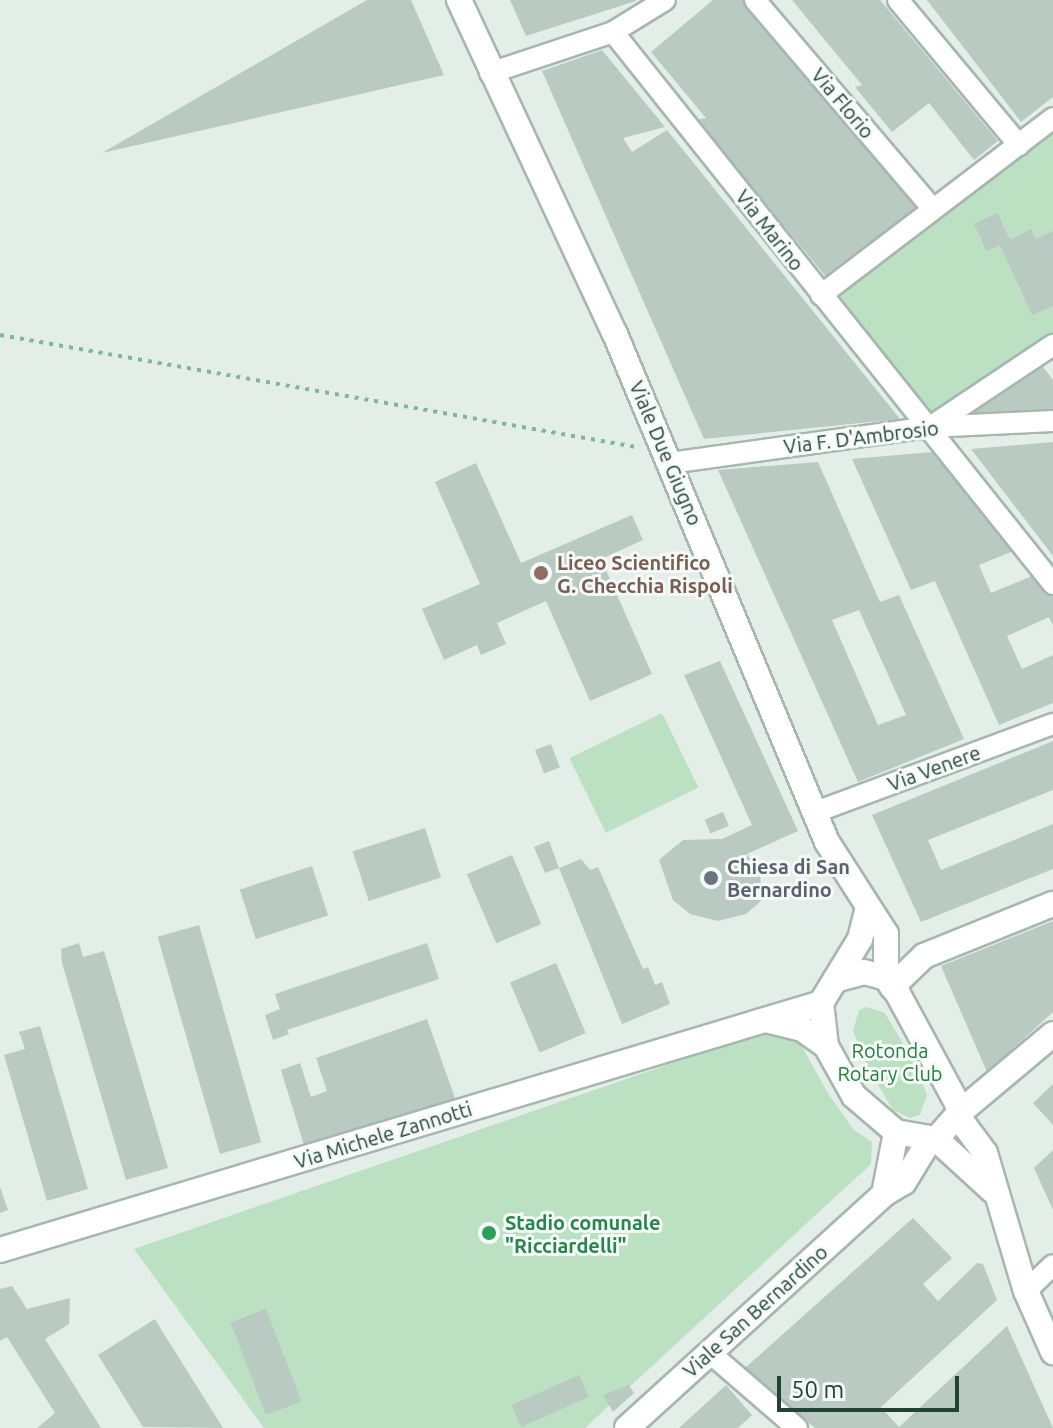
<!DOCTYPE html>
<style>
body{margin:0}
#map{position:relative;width:1053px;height:1428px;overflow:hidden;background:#e4eee9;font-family:Ubuntu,sans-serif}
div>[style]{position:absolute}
.green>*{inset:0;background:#bbe1c2;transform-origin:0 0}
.building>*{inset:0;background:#b8cac1;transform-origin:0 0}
.path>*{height:4px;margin-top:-2px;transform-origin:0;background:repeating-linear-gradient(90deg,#81b5a1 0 4px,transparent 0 10px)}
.roads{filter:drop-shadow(2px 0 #a6b7b0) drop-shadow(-2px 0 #a6b7b0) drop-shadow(0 2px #a6b7b0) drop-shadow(0 -2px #a6b7b0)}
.street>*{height:20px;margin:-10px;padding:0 10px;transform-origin:10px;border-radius:10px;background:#fff}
.secondary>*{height:24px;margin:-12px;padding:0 12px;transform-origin:12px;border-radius:12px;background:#fff}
.dots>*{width:22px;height:22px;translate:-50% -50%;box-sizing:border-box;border:4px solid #f5faf7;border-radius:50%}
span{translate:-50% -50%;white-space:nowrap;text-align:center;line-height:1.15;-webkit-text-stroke:6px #f5faf7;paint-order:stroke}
.street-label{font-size:20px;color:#214237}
.education-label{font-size:20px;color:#785e54;font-weight:700}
.left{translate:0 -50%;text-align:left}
.worship-label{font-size:20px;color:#5b616d;font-weight:700}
.park-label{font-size:20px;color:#277d42}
.leisure-label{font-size:20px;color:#27864d;font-weight:700}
.scale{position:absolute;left:777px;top:1376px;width:182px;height:36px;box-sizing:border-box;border:4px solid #214237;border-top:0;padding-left:10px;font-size:24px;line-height:28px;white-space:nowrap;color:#214237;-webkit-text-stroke:6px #f5faf7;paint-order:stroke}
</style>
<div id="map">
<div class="green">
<i style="clip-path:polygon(1053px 123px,1053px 334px,929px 420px,827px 295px)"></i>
<i style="left:662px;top:713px;width:83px;height:103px;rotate:64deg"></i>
<i style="clip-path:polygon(866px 1007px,885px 1013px,912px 1059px,927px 1095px,920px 1115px,910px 1118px,893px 1110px,867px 1066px,853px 1031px,859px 1010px)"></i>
<i style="clip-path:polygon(774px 1028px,796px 1036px,829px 1095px,854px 1130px,872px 1142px,871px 1164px,585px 1428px,264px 1428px,134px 1249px)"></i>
</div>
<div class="building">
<i style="clip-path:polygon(367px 0,411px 0,444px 75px,102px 153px)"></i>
<i style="clip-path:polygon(510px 0,636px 0,636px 1px,526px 36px)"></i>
<i style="clip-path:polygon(713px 0,746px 0,917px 206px,827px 278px,696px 120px,706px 118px,651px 52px)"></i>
<i style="clip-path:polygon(792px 0,880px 0,998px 141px,974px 160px,929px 103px,892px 132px,855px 87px,862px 85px)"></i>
<i style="clip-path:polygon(927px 0,1053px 0,1053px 97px,1021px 122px)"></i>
<i style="clip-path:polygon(602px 50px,665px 127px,623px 138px,632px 152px,667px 130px,900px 419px,704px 439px,542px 71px)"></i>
<i style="clip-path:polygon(997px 213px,1010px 240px,1031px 229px,1036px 239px,1053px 231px,1053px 306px,1032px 315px,1000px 245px,987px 251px,974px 224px)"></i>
<i style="clip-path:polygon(1040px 363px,1053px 380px,1053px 410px,963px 418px,960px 413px)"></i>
<i style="clip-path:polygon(1053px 442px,1053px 556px,971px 449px)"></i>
<i style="clip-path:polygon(943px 451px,1018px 549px,979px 565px,991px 593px,1037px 574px,1053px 596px,1053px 625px,1049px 617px,1007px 636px,1022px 669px,1053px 655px,1053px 703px,999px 725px,935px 581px,911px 590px,852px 459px)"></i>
<i style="clip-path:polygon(evenodd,818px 462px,880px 602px,899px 595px,964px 739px,858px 782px,718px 470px,818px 462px,859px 610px,906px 715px,878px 725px,832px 620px,859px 610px)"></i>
<i style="clip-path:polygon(476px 463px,521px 563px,632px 515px,643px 540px,601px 559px,652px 674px,590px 701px,546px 601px,497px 623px,506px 644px,481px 655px,477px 645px,444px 660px,422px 609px,480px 584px,435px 482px)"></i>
<i style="clip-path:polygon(720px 661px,798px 831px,747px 854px,760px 875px,762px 900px,746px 914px,718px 921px,690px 914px,673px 900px,659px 860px,683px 840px,722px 839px,752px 825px,684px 675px)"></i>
<i style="clip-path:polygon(1053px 741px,1053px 790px,928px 840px,941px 870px,1053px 824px,1053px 869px,921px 922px,872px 815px)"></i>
<i style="left:551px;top:744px;width:25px;height:17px;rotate:69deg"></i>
<i style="left:723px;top:812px;width:15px;height:20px;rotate:67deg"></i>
<i style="left:425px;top:828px;width:52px;height:76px;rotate:72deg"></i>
<i style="clip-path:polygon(549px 841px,559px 868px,581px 859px,590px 870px,598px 867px,643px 969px,648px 967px,655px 985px,662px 982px,670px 1004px,622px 1024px,559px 868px,545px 873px,534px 847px)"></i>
<i style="left:512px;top:855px;width:75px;height:49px;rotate:67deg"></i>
<i style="left:312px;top:866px;width:52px;height:76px;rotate:72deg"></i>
<i style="clip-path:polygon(1053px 921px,1053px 1012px,987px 1072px,941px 966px)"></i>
<i style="left:199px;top:925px;width:226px;height:43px;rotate:74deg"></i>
<i style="clip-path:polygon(79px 943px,83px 957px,104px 951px,168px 1168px,126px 1180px,62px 963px,61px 949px)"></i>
<i style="clip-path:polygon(427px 943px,439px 979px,287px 1030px,289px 1034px,273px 1040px,265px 1015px,280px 1009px,275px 994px)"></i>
<i style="left:556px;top:963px;width:76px;height:50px;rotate:67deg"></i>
<i style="clip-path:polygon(427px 1019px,456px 1101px,307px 1155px,281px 1070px,300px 1063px,311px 1097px,327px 1091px,316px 1058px)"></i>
<i style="clip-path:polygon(40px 1026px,88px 1189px,47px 1201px,4px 1055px,25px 1049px,19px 1032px)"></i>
<i style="clip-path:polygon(1053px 1084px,1053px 1125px,1033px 1103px)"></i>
<i style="clip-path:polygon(1053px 1150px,1053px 1210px,1034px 1168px)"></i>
<i style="clip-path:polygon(0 1187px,8px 1210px,0 1213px)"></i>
<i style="clip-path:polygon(913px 1218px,952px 1258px,923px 1284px,938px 1301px,977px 1263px,983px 1264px,997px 1300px,881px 1407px,899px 1427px,1007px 1326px,1053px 1428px,815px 1428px,745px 1368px)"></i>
<i style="clip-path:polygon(12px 1286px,27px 1309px,70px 1298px,69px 1324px,45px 1339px,101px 1428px,37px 1428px,55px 1413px,7px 1337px,0 1341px,0 1289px)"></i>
<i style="left:266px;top:1309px;width:99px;height:38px;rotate:69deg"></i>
<i style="clip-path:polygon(155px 1319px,164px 1334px,223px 1428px,143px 1427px,98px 1355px)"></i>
<i style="left:579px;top:1375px;width:24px;height:74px;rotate:66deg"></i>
<i style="clip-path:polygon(629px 1385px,634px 1393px,613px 1412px,603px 1395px)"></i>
<i style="clip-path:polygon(726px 1385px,752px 1415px,738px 1428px,679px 1428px)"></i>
</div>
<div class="path">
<i style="left:0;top:335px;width:646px;rotate:9.99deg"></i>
</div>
<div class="roads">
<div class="street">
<i style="left:755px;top:0;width:272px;rotate:49.6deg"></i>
<i style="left:898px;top:0;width:189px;rotate:50.2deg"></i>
<i style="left:613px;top:32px;width:706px;rotate:51.44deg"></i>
<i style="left:490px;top:73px;width:130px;rotate:-18.4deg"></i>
<i style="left:613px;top:32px;width:61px;rotate:-31.6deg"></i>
<i style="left:821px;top:295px;width:292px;rotate:-37.3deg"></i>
<i style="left:930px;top:427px;width:148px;rotate:-33.7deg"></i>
<i style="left:670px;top:463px;width:261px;rotate:-7.9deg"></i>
<i style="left:929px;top:427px;width:124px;rotate:-2.8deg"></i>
<i style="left:816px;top:812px;width:253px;rotate:-20.4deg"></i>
<i style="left:1026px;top:1291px;width:37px;rotate:-44deg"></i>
<i style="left:710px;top:1353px;width:115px;rotate:40.8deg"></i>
</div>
<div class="secondary">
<i style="left:459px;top:0;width:369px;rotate:65deg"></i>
<i style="left:615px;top:334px;width:550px;rotate:67.35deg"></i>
<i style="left:827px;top:842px;width:109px;rotate:57.3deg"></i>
<i style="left:886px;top:934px;width:44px;rotate:90deg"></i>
<i style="left:835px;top:980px;width:30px;rotate:-15deg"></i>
<i style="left:864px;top:972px;width:23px;rotate:15deg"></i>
<i style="left:886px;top:978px;width:20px;rotate:53deg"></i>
<i style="left:898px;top:994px;width:124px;rotate:61.6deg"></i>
<i style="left:957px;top:1103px;width:10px;rotate:79deg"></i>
<i style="left:959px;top:1113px;width:35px;rotate:131deg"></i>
<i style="left:936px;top:1139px;width:41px;rotate:-170.1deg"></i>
<i style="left:896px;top:1132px;width:55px;rotate:-139.4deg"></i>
<i style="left:854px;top:1096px;width:57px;rotate:-119.2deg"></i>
<i style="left:826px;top:1046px;width:43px;rotate:-96.6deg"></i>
<i style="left:821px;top:1003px;width:75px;rotate:-58.6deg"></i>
<i style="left:860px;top:939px;width:33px;rotate:-76deg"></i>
<i style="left:892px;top:987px;width:45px;rotate:-44.1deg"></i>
<i style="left:924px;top:956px;width:139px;rotate:-22deg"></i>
<i style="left:766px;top:1020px;width:37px;rotate:14deg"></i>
<i style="left:802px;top:1029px;width:29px;rotate:35deg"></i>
<i style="left:959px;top:1113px;width:123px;rotate:-40deg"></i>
<i style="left:957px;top:1115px;width:47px;rotate:53.6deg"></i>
<i style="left:985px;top:1153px;width:144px;rotate:73.5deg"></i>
<i style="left:1026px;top:1291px;width:67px;rotate:66.1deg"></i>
<i style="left:936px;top:1139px;width:77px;rotate:42.4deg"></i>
<i style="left:884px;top:1194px;width:63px;rotate:-79deg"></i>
<i style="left:0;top:1250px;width:857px;rotate:-16.74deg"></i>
<i style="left:627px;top:1428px;width:348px;rotate:-42.3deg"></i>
<i style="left:884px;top:1194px;width:23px;rotate:-31deg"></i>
<i style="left:904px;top:1182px;width:48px;rotate:-58.6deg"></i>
</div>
</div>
<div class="dots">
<i style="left:541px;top:573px;background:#8d6e63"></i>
<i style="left:711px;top:878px;background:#6b7280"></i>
<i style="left:489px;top:1233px;background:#2e9e5b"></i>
</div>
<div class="street-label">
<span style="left:843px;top:103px;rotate:50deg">Via Florio</span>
<span style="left:770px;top:230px;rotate:52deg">Via Marino</span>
<span style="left:861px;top:437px;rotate:-7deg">Via F. D'Ambrosio</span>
<span style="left:666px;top:453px;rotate:67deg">Viale Due Giugno</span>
<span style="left:934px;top:768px;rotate:-20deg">Via Venere</span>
<span style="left:383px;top:1135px;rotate:-17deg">Via Michele Zannotti</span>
<span style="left:755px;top:1311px;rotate:-42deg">Viale San Bernardino</span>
</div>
<div class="education-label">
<span class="left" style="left:557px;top:574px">Liceo Scientifico<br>G. Checchia Rispoli</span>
</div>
<div class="worship-label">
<span class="left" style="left:727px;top:878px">Chiesa di San<br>Bernardino</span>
</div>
<div class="park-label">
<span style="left:890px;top:1062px">Rotonda<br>Rotary Club</span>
</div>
<div class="leisure-label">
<span class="left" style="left:505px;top:1234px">Stadio comunale<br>"Ricciardelli"</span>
</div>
<div class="scale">50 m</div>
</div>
